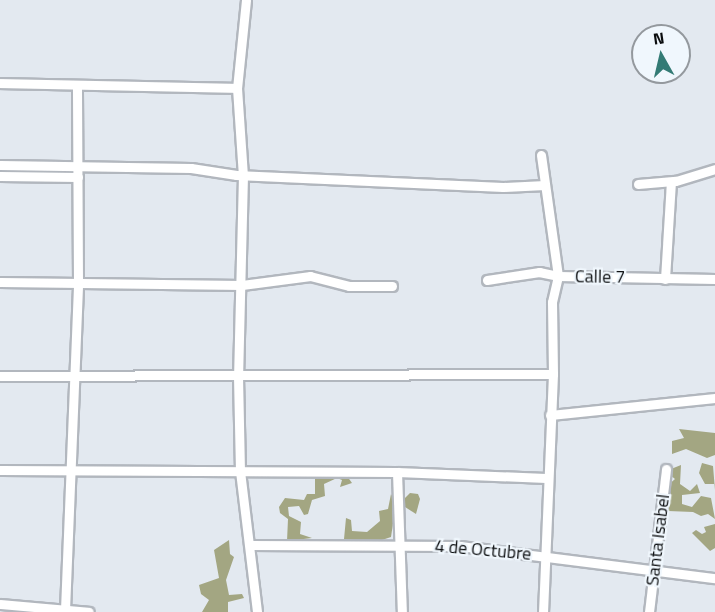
<!DOCTYPE html>
<style>
body{margin:0}
#map{position:relative;width:715px;height:612px;overflow:hidden;background:#e3e9f0;font-family:"Titillium Web",sans-serif}
div>[style]{position:absolute}
.forest>*{inset:0;background:#a3a682}
.roads{filter:drop-shadow(2px 0 #b2b7be) drop-shadow(-2px 0 #b2b7be) drop-shadow(0 2px #b2b7be) drop-shadow(0 -2px #b2b7be)}
.minor>*{height:9px;margin:-4.5px;padding:0 4.5px;transform-origin:4.5px;border-radius:4.5px;background:#fff}
span{translate:-50% -50%;white-space:nowrap;text-align:center;line-height:1.15;-webkit-text-stroke:4.5px #f0f7fd;paint-order:stroke}
.street-label{font-size:18px;color:#0b0d0f}
.north{position:absolute;left:631px;top:24px;width:60px;height:60px;box-sizing:border-box;background:#f0f7fd;border:2px solid #94999e;border-radius:50%;rotate:352deg;font-size:16px;font-weight:700;line-height:24px;text-align:center;color:#0b0d0f}
.north::after{content:'';display:block;margin:auto;width:21px;height:27px;background:#337b75;clip-path:polygon(50% 0,100% 100%,50% 72%,0 100%)}
</style>
<div id="map">
<div class="forest">
<i style="clip-path:polygon(679px 429px,715px 433px,715px 455px,707px 458px,686px 449px,672px 454px,672px 441px,684px 438px)"></i>
<i style="clip-path:polygon(702px 463px,713px 466px,715px 490px,714px 484px,705px 484px,699px 473px)"></i>
<i style="clip-path:polygon(681px 465px,680px 484px,690px 491px,697px 484px,700px 493px,682px 495px,682px 504px,692px 507px,701px 496px,711px 498px,715px 519px,708px 514px,701px 516px,693px 512px,668px 511px,671px 494px,666px 487px,675px 479px,669px 474px,671px 469px)"></i>
<i style="clip-path:polygon(319px 475px,347px 476px,352px 483px,340px 487px,342px 480px,337px 478px,324px 484px,325px 496px,312px 500px,308px 514px,304px 515px,299px 506px,288px 507px,289px 516px,301px 522px,300px 534px,312px 538px,287px 541px,288px 519px,280px 513px,279px 507px,285px 498px,304px 500px,307px 494px,315px 494px,315px 477px)"></i>
<i style="clip-path:polygon(410px 493px,418px 494px,420px 499px,416px 514px,405px 507px,404px 499px)"></i>
<i style="clip-path:polygon(391px 494px,396px 503px,391px 537px,376px 542px,344px 539px,346px 518px,351px 520px,352px 531px,367px 532px,380px 521px,379px 511px,388px 509px)"></i>
<i style="clip-path:polygon(715px 524px,715px 548px,710px 551px,692px 533px,696px 530px,702px 534px,706px 532px,704px 527px)"></i>
<i style="clip-path:polygon(229px 540px,230px 554px,234px 557px,226px 580px,229px 595px,242px 594px,244px 598px,228px 602px,228px 612px,202px 612px,209px 600px,201px 594px,199px 585px,219px 578px,214px 550px)"></i>
</div>
<div class="roads">
<div class="minor">
<i style="left:246px;top:0;width:88px;rotate:95.8deg"></i>
<i style="left:237px;top:88px;width:87px;rotate:86.1deg"></i>
<i style="left:243px;top:175px;width:201px;rotate:91.4deg"></i>
<i style="left:238px;top:376px;width:95px;rotate:88.8deg"></i>
<i style="left:240px;top:471px;width:142px;rotate:83.1deg"></i>
<i style="left:0;top:83px;width:237px;rotate:1.2deg"></i>
<i style="left:541px;top:155px;width:122px;rotate:82deg"></i>
<i style="left:558px;top:276px;width:27px;rotate:103deg"></i>
<i style="left:552px;top:302px;width:72px;rotate:89.2deg"></i>
<i style="left:553px;top:374px;width:238px;rotate:92.4deg"></i>
<i style="left:0;top:165px;width:191px;rotate:0.9deg"></i>
<i style="left:191px;top:168px;width:46px;rotate:8.8deg"></i>
<i style="left:236px;top:175px;width:267px;rotate:2.6deg"></i>
<i style="left:503px;top:187px;width:42px;rotate:-2.7deg"></i>
<i style="left:0;top:176px;width:78px;rotate:0.7deg"></i>
<i style="left:638px;top:184px;width:38px;rotate:-5deg"></i>
<i style="left:676px;top:181px;width:41px;rotate:-17.1deg"></i>
<i style="left:665px;top:279px;width:97px;rotate:-86.5deg"></i>
<i style="left:487px;top:280px;width:53px;rotate:-8.7deg"></i>
<i style="left:539px;top:272px;width:19px;rotate:12deg"></i>
<i style="left:558px;top:276px;width:157px;rotate:1.1deg"></i>
<i style="left:0;top:282px;width:242px;rotate:0.7deg"></i>
<i style="left:242px;top:285px;width:69px;rotate:-7.5deg"></i>
<i style="left:310px;top:276px;width:40px;rotate:14.4deg"></i>
<i style="left:349px;top:286px;width:43px"></i>
<i style="left:0;top:376px;width:553px;rotate:-0.21deg"></i>
<i style="left:550px;top:415px;width:166px;rotate:-5.9deg"></i>
<i style="left:0;top:470px;width:397px;rotate:0.3deg"></i>
<i style="left:397px;top:472px;width:149px;rotate:2.3deg"></i>
<i style="left:397px;top:472px;width:140px;rotate:88deg"></i>
<i style="left:250px;top:545px;width:210px;rotate:0.3deg"></i>
<i style="left:460px;top:546px;width:257px;rotate:7.2deg"></i>
<i style="left:0;top:604px;width:89px;rotate:5.1deg"></i>
<i style="left:65px;top:610px;width:328px;rotate:-87.7deg"></i>
<i style="left:78px;top:282px;width:197px;rotate:-90.3deg"></i>
<i style="left:649px;top:612px;width:144px;rotate:-83.2deg"></i>
</div>
</div>
<div class="street-label">
<span style="left:600px;top:277px;rotate:1deg">Calle 7</span>
<span style="left:658px;top:540px;rotate:-83deg">Santa Isabel</span>
<span style="left:483px;top:550px;rotate:5deg">4 de Octubre</span>
</div>
<div class="north">N</div>
</div>
